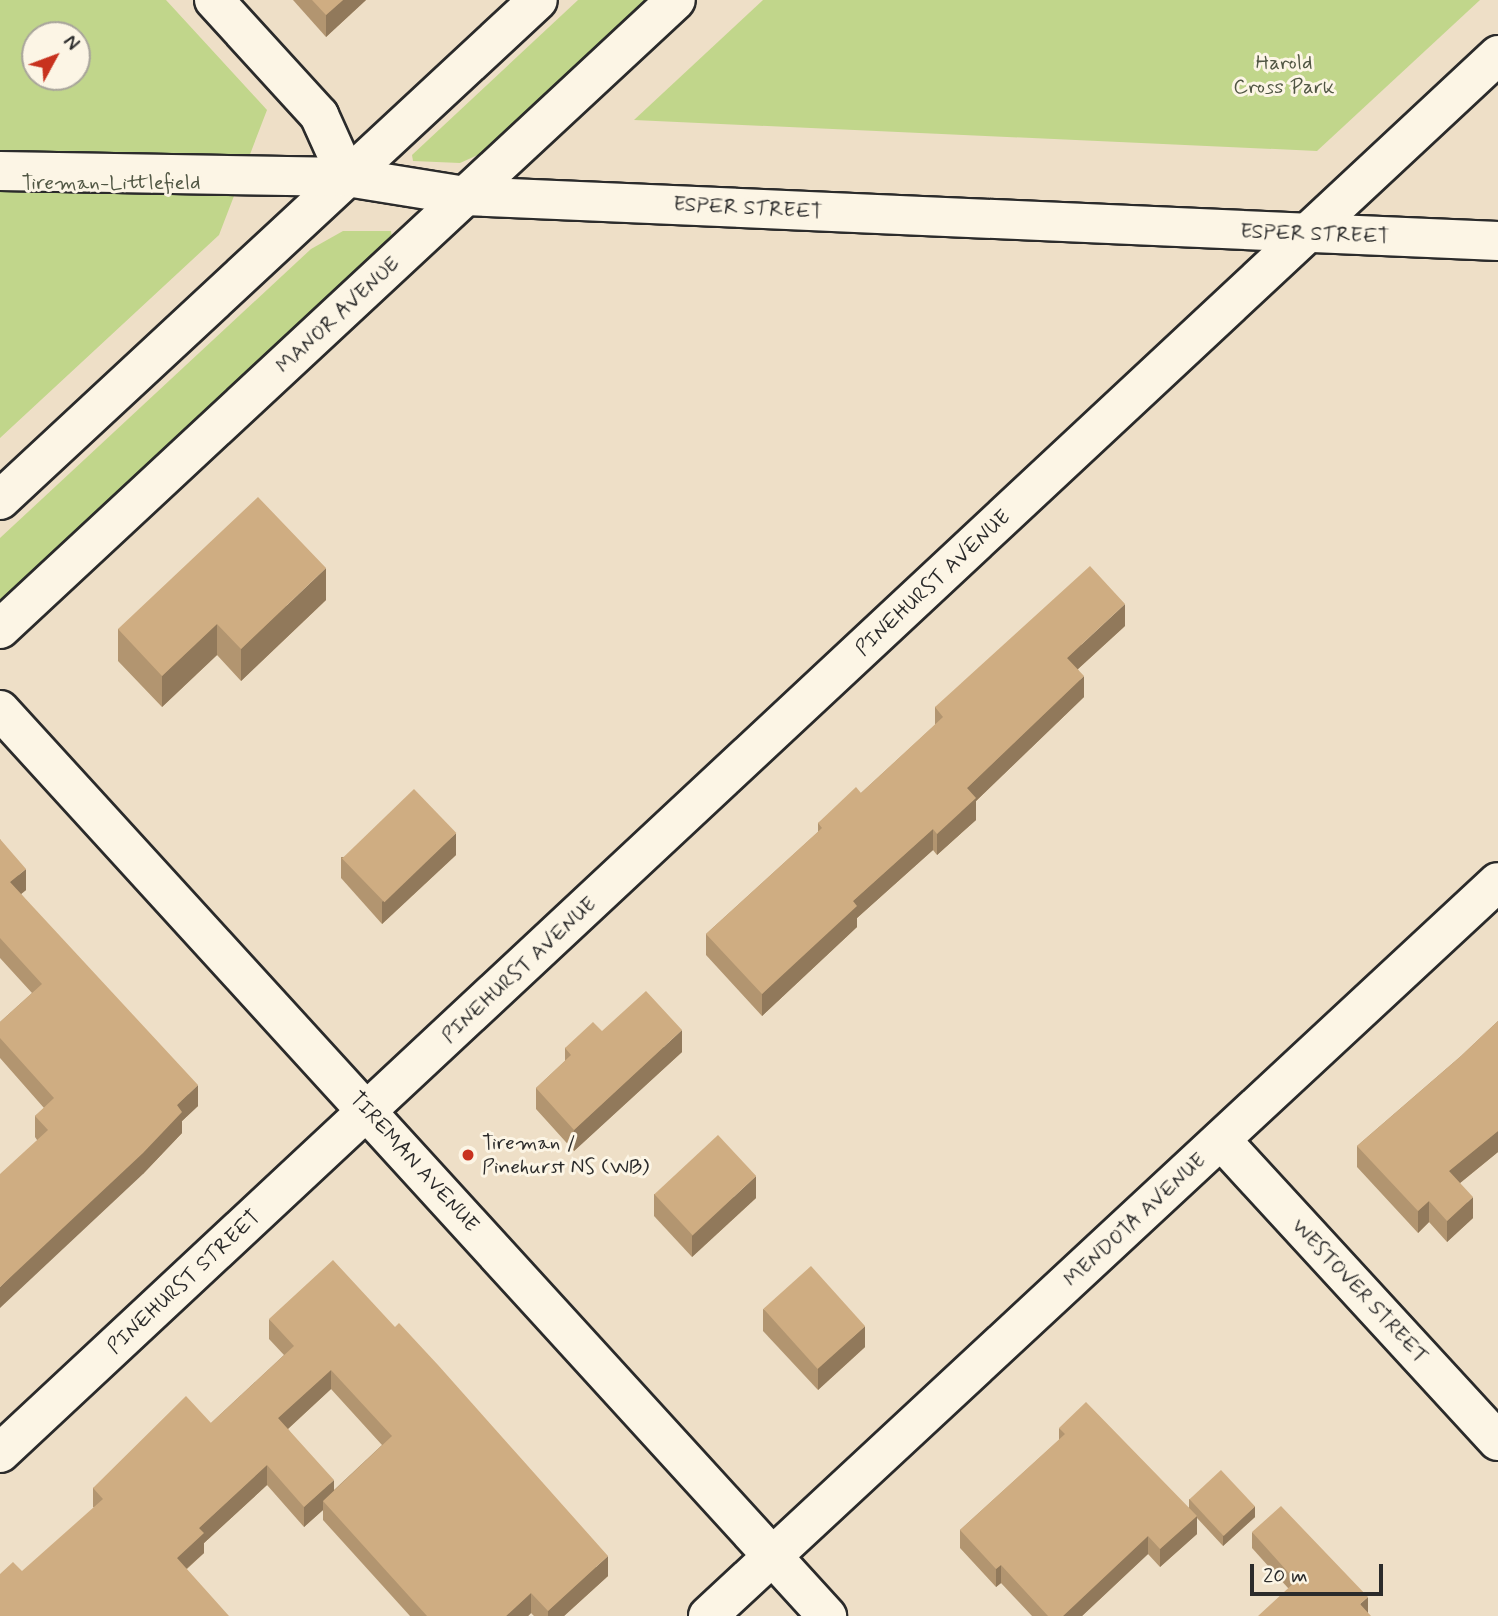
<!DOCTYPE html>
<style>
body{margin:0}
#map{position:relative;width:1498px;height:1616px;overflow:hidden;background:#eedfc7;font-family:Mynerve,sans-serif}
div>[style]{position:absolute}
.green>*{inset:0;background:#c1d68b}
.roads{filter:drop-shadow(2px 0 #2b2b2b) drop-shadow(-2px 0 #2b2b2b) drop-shadow(0 2px #2b2b2b) drop-shadow(0 -2px #2b2b2b)}
.minor>*{height:38px;margin:-19px;padding:0 19px;transform-origin:19px;border-radius:19px;background:#fcf5e5}
.tertiary>*{height:38px;margin:-19px;padding:0 19px;transform-origin:19px;border-radius:19px;background:#fcf5e5}
.wall>*{inset:0;background:#b29570}
.shaded-wall>*{inset:0;background:#91795b}
.building>*{inset:0;background:#cfad82;transform-origin:0 0}
.dots>*{width:19px;height:19px;translate:-50% -50%;box-sizing:border-box;border:4px solid #fcf5e5;border-radius:50%}
span{translate:-50% -50%;white-space:nowrap;text-align:center;line-height:1.15;-webkit-text-stroke:6px #fcf5e5;paint-order:stroke}
.park-label{font-size:21px;color:#505643}
.street-label{font-size:21px;color:#2b2b2b}
.poi-label{font-size:21px;color:#2b2b2b}
.left{translate:0 -50%;text-align:left}
.north{position:absolute;left:21px;top:21px;width:70px;height:70px;box-sizing:border-box;background:#fcf5e5;border:2px solid #a8a49b;border-radius:50%;rotate:49deg;font-size:19px;font-weight:700;line-height:28px;text-align:center;color:#2b2b2b}
.north::after{content:'';display:block;margin:auto;width:24px;height:32px;background:#c8321e;clip-path:polygon(50% 0,100% 100%,50% 72%,0 100%)}
.scale{position:absolute;left:1250px;top:1564px;width:133px;height:32px;box-sizing:border-box;border:4px solid #2b2b2b;border-top:0;padding-left:9px;font-size:21px;line-height:24px;white-space:nowrap;color:#2b2b2b;-webkit-text-stroke:5px #fcf5e5;paint-order:stroke}
</style>
<div id="map">
<div class="green">
<i style="clip-path:polygon(evenodd,0 0,166px 0,267px 110px,219px 235px,0 438px,0 0,35px 35px,77px 35px,77px 77px,35px 77px,35px 35px)"></i>
<i style="clip-path:polygon(578px 0,649px 0,480px 154px,460px 163px,413px 161px,412px 155px)"></i>
<i style="clip-path:polygon(763px 0,1480px 0,1317px 151px,634px 120px)"></i>
<i style="clip-path:polygon(343px 231px,391px 231px,392px 239px,0 604px,0 538px,311px 249px)"></i>
</div>
<div class="roads">
<div class="minor">
<i style="left:214px;top:0;width:156px;rotate:47.6deg"></i>
<i style="left:319px;top:115px;width:68px;rotate:65.7deg"></i>
<i style="left:0;top:500px;width:734px;rotate:-42.9deg"></i>
<i style="left:0;top:629px;width:923px;rotate:-42.94deg"></i>
<i style="left:1221px;top:1140px;width:409px;rotate:47.4deg"></i>
<i style="left:0;top:1453px;width:2049px;rotate:-43.02deg"></i>
<i style="left:708px;top:1616px;width:1078px;rotate:-42.9deg"></i>
</div>
<div class="tertiary">
<i style="left:0;top:171px;width:347px;rotate:1deg"></i>
<i style="left:347px;top:177px;width:121px;rotate:9.1deg"></i>
<i style="left:466px;top:196px;width:1033px;rotate:2.5deg"></i>
<i style="left:0;top:710px;width:1227px;rotate:47.61deg"></i>
</div>
</div>
<div class="wall">
<i style="clip-path:polygon(293px 0,366px 0,326px 37px)"></i>
<i style="clip-path:polygon(326px 600px,241px 681px,217px 655px,162px 707px,118px 661px,118px 629px)"></i>
<i style="clip-path:polygon(1125px 626px,1078px 669px,1084px 697px,976px 801px,976px 820px,937px 855px,933px 850px,857px 918px,857px 927px,762px 1016px,706px 955px,706px 934px,818px 832px,818px 823px,861px 793px,935px 725px,935px 707px)"></i>
<i style="clip-path:polygon(0 839px,26px 890px,21px 894px,198px 1106px,182px 1121px,182px 1133px,143px 1174px,37px 1140px,35px 1137px,35px 1116px,44px 1108px,0 1058px,0 1022px,32px 993px,0 958px)"></i>
<i style="clip-path:polygon(456px 855px,382px 924px,341px 878px,341px 857px)"></i>
<i style="clip-path:polygon(1498px 1021px,1498px 1152px,1460px 1183px,1473px 1218px,1447px 1242px,1429px 1222px,1418px 1233px,1357px 1167px,1357px 1146px,1461px 1056px)"></i>
<i style="clip-path:polygon(602px 1031px,682px 1052px,574px 1151px,536px 1109px,536px 1088px,565px 1061px,565px 1048px)"></i>
<i style="clip-path:polygon(654px 1194px,756px 1198px,692px 1257px,654px 1216px)"></i>
<i style="clip-path:polygon(763px 1309px,865px 1347px,818px 1390px,763px 1331px)"></i>
<i style="clip-path:polygon(evenodd,269px 1319px,608px 1576px,564px 1616px,534px 1616px,531px 1613px,528px 1616px,410px 1616px,323px 1520px,323px 1510px,304px 1527px,267px 1485px,204px 1543px,204px 1553px,187px 1569px,93px 1507px,93px 1488px,211px 1423px,284px 1355px,269px 1339px,269px 1319px,331px 1389px,382px 1445px,334px 1490px,288px 1429px,331px 1389px)"></i>
<i style="clip-path:polygon(1059px 1428px,1189px 1508px,1189px 1499px,1255px 1517px,1223px 1546px,1197px 1518px,1197px 1534px,1160px 1567px,1148px 1554px,1082px 1616px,1032px 1616px,1001px 1583px,996px 1587px,960px 1548px,960px 1530px,1059px 1440px)"></i>
<i style="clip-path:polygon(1252px 1532px,1368px 1613px,1288px 1588px,1252px 1548px)"></i>
</div>
<div class="shaded-wall">
<i style="clip-path:polygon(343px 0,366px 0,326px 37px,326px 15px)"></i>
<i style="clip-path:polygon(326px 568px,326px 600px,241px 681px,241px 649px)"></i>
<i style="clip-path:polygon(1125px 604px,1125px 626px,1067px 679px,1067px 658px)"></i>
<i style="clip-path:polygon(217px 624px,217px 655px,162px 707px,162px 676px)"></i>
<i style="clip-path:polygon(1084px 676px,1084px 697px,976px 801px,976px 820px,937px 855px,937px 834px,967px 788px)"></i>
<i style="clip-path:polygon(933px 829px,933px 850px,857px 918px,857px 927px,762px 1016px,762px 994px,853px 901px)"></i>
<i style="clip-path:polygon(456px 833px,456px 855px,382px 924px,382px 902px)"></i>
<i style="clip-path:polygon(26px 869px,26px 890px,10px 903px,10px 882px)"></i>
<i style="clip-path:polygon(682px 1030px,682px 1052px,574px 1151px,574px 1130px)"></i>
<i style="clip-path:polygon(198px 1085px,198px 1106px,182px 1121px,182px 1133px,143px 1174px,0 1308px,0 1287px,177px 1105px)"></i>
<i style="clip-path:polygon(1498px 1131px,1498px 1152px,1449px 1192px,1449px 1171px)"></i>
<i style="clip-path:polygon(756px 1176px,756px 1198px,692px 1257px,692px 1236px)"></i>
<i style="clip-path:polygon(1473px 1197px,1473px 1218px,1447px 1242px,1447px 1221px)"></i>
<i style="clip-path:polygon(1429px 1201px,1429px 1222px,1418px 1233px,1418px 1211px)"></i>
<i style="clip-path:polygon(865px 1326px,865px 1347px,818px 1390px,818px 1368px)"></i>
<i style="clip-path:polygon(331px 1370px,331px 1389px,278px 1438px,278px 1418px)"></i>
<i style="clip-path:polygon(267px 1465px,267px 1485px,204px 1543px,204px 1553px,177px 1577px,177px 1558px,199px 1528px)"></i>
<i style="clip-path:polygon(334px 1480px,334px 1500px,323px 1501px,323px 1510px,304px 1527px,304px 1507px)"></i>
<i style="clip-path:polygon(1255px 1506px,1255px 1517px,1223px 1546px,1223px 1535px)"></i>
<i style="clip-path:polygon(1197px 1516px,1197px 1534px,1160px 1567px,1160px 1549px)"></i>
<i style="clip-path:polygon(1148px 1536px,1148px 1554px,1082px 1616px,1063px 1616px)"></i>
<i style="clip-path:polygon(608px 1556px,608px 1576px,564px 1616px,548px 1616px,548px 1611px)"></i>
<i style="clip-path:polygon(1001px 1565px,1001px 1583px,996px 1587px,996px 1569px)"></i>
<i style="clip-path:polygon(531px 1593px,531px 1613px,528px 1616px,506px 1616px)"></i>
<i style="clip-path:polygon(1368px 1597px,1368px 1613px,1365px 1616px,1360px 1604px)"></i>
</div>
<div class="building">
<i style="clip-path:polygon(312px 0,343px 0,326px 15px)"></i>
<i style="clip-path:polygon(258px 497px,326px 568px,241px 649px,217px 624px,162px 676px,118px 629px)"></i>
<i style="clip-path:polygon(1090px 566px,1125px 604px,1067px 658px,1084px 676px,967px 788px,976px 798px,937px 834px,933px 829px,853px 901px,857px 906px,762px 994px,706px 934px,822px 828px,818px 823px,856px 787px,861px 793px,943px 717px,935px 707px)"></i>
<i style="left:414px;top:789px;width:61px;height:100px;rotate:46deg"></i>
<i style="clip-path:polygon(0 839px,26px 869px,10px 882px,198px 1085px,177px 1105px,182px 1112px,143px 1153px,0 1287px,0 1174px,48px 1130px,35px 1116px,54px 1098px,0 1038px,0 1022px,42px 984px,0 938px)"></i>
<i style="clip-path:polygon(646px 991px,682px 1030px,574px 1130px,536px 1088px,571px 1055px,565px 1048px,593px 1022px,602px 1031px)"></i>
<i style="clip-path:polygon(1498px 1021px,1498px 1131px,1449px 1171px,1473px 1197px,1447px 1221px,1429px 1201px,1418px 1211px,1357px 1146px,1461px 1056px)"></i>
<i style="left:718px;top:1135px;width:56px;height:87px;rotate:47deg"></i>
<i style="clip-path:polygon(333px 1260px,395px 1327px,399px 1323px,438px 1365px,608px 1556px,548px 1611px,531px 1593px,506px 1616px,427px 1616px,323px 1501px,392px 1436px,331px 1370px,278px 1418px,334px 1480px,304px 1507px,267px 1465px,199px 1528px,204px 1533px,177px 1558px,229px 1616px,0 1616px,0 1574px,13px 1562px,22px 1571px,103px 1499px,93px 1488px,186px 1396px,211px 1423px,294px 1346px,269px 1319px)"></i>
<i style="left:811px;top:1266px;width:81px;height:64px;rotate:48deg"></i>
<i style="clip-path:polygon(1086px 1402px,1197px 1516px,1160px 1549px,1148px 1536px,1063px 1616px,1048px 1616px,1001px 1565px,996px 1569px,960px 1530px,1065px 1434px,1059px 1428px)"></i>
<i style="left:1221px;top:1470px;width:50px;height:43px;rotate:47deg"></i>
<i style="clip-path:polygon(1281px 1506px,1368px 1597px,1360px 1604px,1371px 1616px,1258px 1616px,1296px 1581px,1252px 1532px)"></i>
</div>
<div class="dots">
<i style="left:468px;top:1155px;background:#c8321e"></i>
</div>
<div class="park-label">
<span style="left:1284px;top:75px">Harold<br>Cross Park</span>
<span style="left:111px;top:183px">Tireman-Littlefield</span>
</div>
<div class="street-label">
<span style="left:748px;top:208px;rotate:3deg">ESPER STREET</span>
<span style="left:1315px;top:234px;rotate:2deg">ESPER STREET</span>
<span style="left:338px;top:315px;rotate:-43deg">MANOR AVENUE</span>
<span style="left:933px;top:583px;rotate:-43deg">PINEHURST AVENUE</span>
<span style="left:519px;top:970px;rotate:-43deg">PINEHURST AVENUE</span>
<span style="left:414px;top:1162px;rotate:48deg">TIREMAN AVENUE</span>
<span style="left:1135px;top:1220px;rotate:-43deg">MENDOTA AVENUE</span>
<span style="left:184px;top:1282px;rotate:-43deg">PINEHURST STREET</span>
<span style="left:1360px;top:1291px;rotate:47deg">WESTOVER STREET</span>
</div>
<div class="poi-label">
<span class="left" style="left:482px;top:1155px">Tireman /<br>Pinehurst NS (WB)</span>
</div>
<div class="north">N</div>
<div class="scale">20 m</div>
</div>
